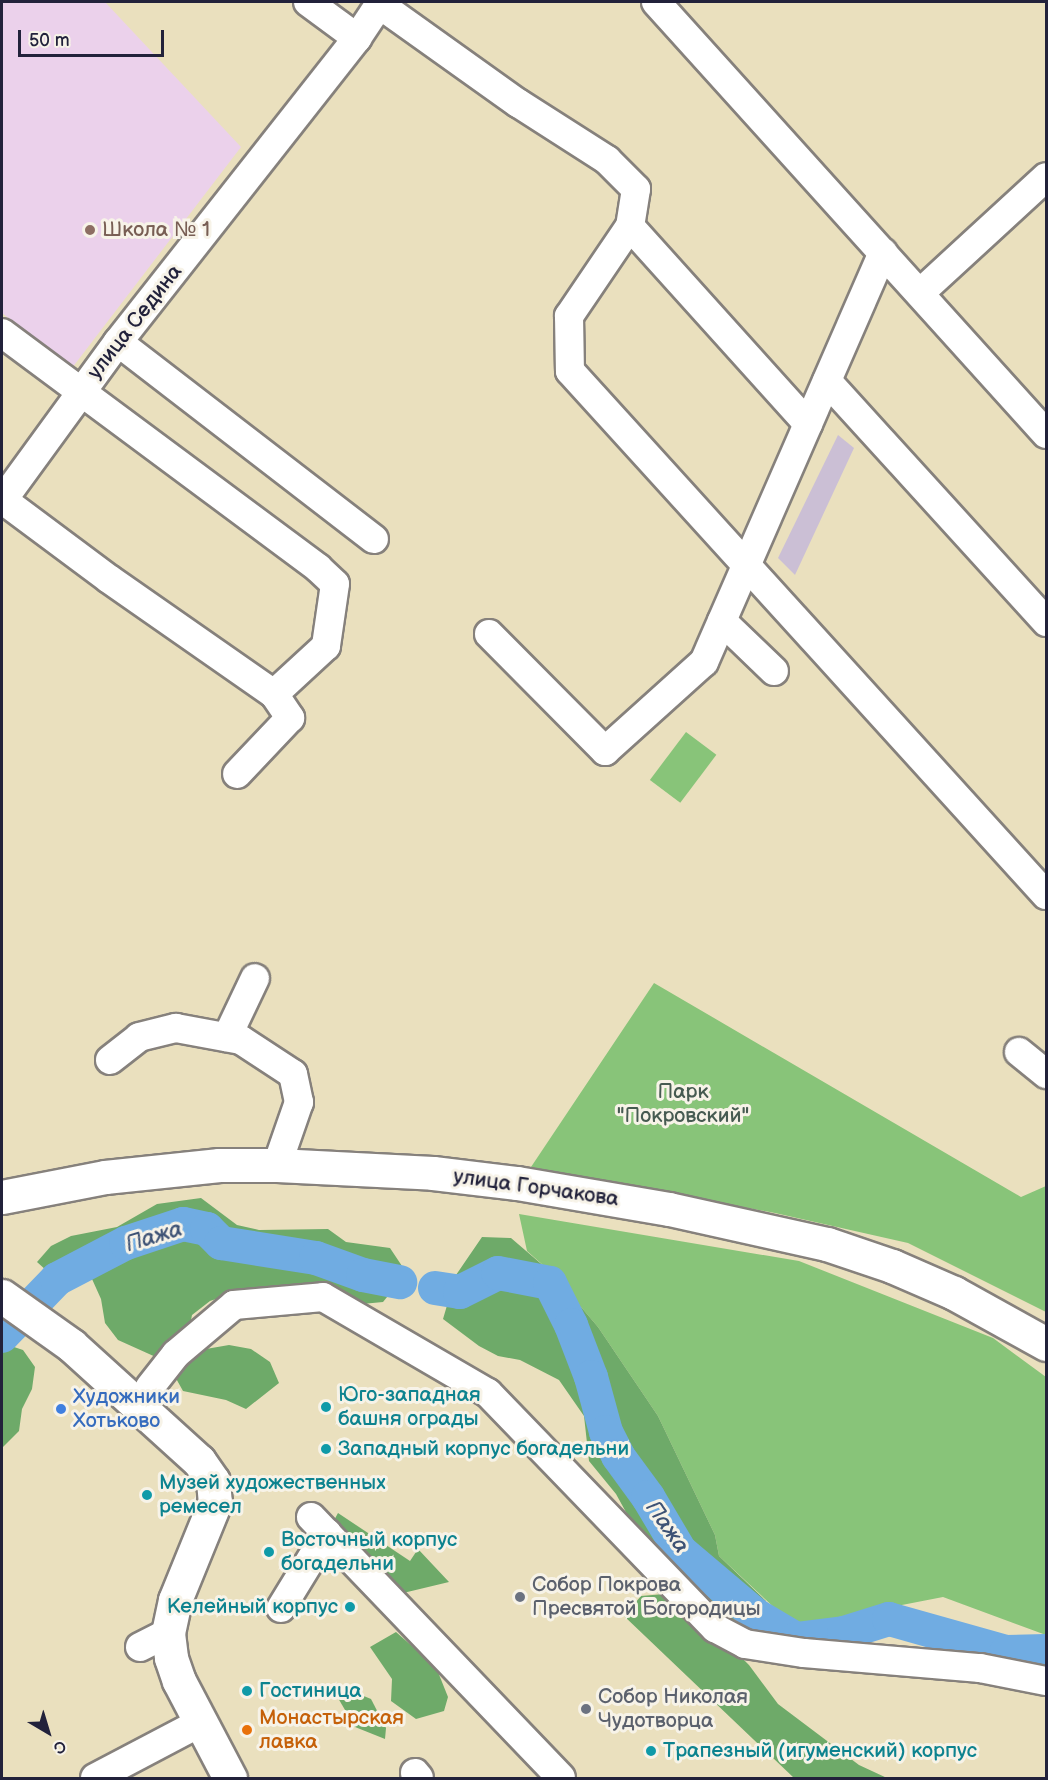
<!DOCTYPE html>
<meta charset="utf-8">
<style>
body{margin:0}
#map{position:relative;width:1048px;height:1780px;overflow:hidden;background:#eae0be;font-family:"Balsamiq Sans",sans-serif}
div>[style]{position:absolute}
.built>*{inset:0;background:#ebd1eb}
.industrial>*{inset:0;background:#cbbfd5}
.green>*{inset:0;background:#88c479;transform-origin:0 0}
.forest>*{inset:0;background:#6eaa69}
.river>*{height:34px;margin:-17px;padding:0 17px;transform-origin:17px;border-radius:17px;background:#70ace2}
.roads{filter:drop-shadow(2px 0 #86817c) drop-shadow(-2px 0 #86817c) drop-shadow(0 2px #86817c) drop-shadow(0 -2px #86817c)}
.minor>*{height:28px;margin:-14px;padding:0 14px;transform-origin:14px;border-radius:14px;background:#fff}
.major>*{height:33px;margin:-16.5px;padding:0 16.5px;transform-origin:16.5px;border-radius:16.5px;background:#fff}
.dots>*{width:16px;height:16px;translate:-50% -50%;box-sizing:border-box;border:3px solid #f7f3e8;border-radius:50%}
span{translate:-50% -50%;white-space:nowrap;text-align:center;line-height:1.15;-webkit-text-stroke:6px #f7f3e8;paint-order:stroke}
.education-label{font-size:21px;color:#785e54}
.left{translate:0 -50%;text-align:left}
.street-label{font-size:21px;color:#22223b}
.park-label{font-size:21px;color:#465b51}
.culture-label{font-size:21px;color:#0d838f}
.right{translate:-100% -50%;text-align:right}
.shop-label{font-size:21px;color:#366cbe}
.worship-label{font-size:21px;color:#5b616d}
.food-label{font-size:21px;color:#c56008}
.water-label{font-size:22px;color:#3d5275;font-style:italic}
.frame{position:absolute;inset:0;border:3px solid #22223b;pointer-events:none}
.north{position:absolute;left:18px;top:1702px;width:60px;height:60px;-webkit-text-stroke:4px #f7f3e8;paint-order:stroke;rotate:142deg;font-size:16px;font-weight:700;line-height:24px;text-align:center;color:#22223b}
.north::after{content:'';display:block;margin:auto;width:21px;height:27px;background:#22223b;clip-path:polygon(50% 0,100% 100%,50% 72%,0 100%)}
.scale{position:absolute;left:18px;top:30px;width:146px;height:27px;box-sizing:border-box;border:3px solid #22223b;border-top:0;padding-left:8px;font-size:18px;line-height:21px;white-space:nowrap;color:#22223b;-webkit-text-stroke:4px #f7f3e8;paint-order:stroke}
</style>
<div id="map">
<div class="built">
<i style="clip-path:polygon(2px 2px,105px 2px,241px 147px,72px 368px,2px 313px)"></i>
</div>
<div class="industrial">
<i style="clip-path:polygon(838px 435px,854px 448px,795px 575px,778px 558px)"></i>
</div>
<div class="green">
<i style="left:686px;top:732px;width:38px;height:60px;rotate:37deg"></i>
<i style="clip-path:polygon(654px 983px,1021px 1197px,1046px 1186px,1046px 1312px,908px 1243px,775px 1213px,531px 1167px)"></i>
<i style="clip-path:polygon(519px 1214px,799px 1261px,993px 1338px,1046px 1377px,1046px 1635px,943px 1597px,794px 1626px,719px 1556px,715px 1535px,658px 1416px,598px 1327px,553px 1274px,527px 1251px)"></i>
</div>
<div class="forest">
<i style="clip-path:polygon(201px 1198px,237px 1225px,259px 1230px,328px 1229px,346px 1242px,390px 1248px,402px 1266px,396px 1286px,383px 1302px,362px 1304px,231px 1294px,210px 1301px,192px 1315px,188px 1336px,206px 1349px,229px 1345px,251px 1349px,270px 1362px,279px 1383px,246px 1409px,226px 1400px,183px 1391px,173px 1373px,158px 1358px,118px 1340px,105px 1323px,101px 1299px,92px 1279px,47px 1271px,37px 1262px,51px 1246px,71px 1236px,117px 1227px,157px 1204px)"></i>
<i style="clip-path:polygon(482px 1237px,511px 1238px,553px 1274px,598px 1327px,658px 1416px,715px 1535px,719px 1556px,766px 1601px,752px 1618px,731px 1620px,680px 1578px,627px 1514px,616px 1494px,589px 1461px,584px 1416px,559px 1380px,520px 1360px,498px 1356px,479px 1346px,443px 1319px,456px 1275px)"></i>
<i style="clip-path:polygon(2px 1343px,23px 1350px,35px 1367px,32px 1389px,22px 1409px,19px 1431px,2px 1448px)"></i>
<i style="clip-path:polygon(338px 1513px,410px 1561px,418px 1549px,449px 1582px,399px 1594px,332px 1524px)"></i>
<i style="clip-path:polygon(664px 1594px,694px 1627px,734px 1650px,749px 1665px,778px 1704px,859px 1765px,887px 1778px,794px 1778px,624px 1616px,641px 1596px)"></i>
<i style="clip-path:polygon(396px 1632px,436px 1667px,448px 1697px,444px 1711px,416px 1719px,391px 1701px,392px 1679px,370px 1647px)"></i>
<i style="clip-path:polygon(349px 1690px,371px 1699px,386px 1728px,385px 1739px,355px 1727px,338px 1698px)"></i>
</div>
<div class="river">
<i style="left:435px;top:1288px;width:25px;rotate:9deg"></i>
<i style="left:460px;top:1292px;width:42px;rotate:-26.6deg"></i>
<i style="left:498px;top:1273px;width:53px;rotate:10.9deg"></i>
<i style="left:550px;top:1283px;width:47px;rotate:63.4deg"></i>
<i style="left:571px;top:1325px;width:56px;rotate:69deg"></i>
<i style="left:591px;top:1377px;width:57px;rotate:74.7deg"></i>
<i style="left:606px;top:1432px;width:27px;rotate:63deg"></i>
<i style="left:618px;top:1456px;width:51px;rotate:53.8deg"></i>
<i style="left:648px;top:1497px;width:63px;rotate:59.3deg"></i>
<i style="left:680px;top:1551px;width:101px;rotate:40.2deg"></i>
<i style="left:757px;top:1616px;width:45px;rotate:30.5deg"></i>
<i style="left:796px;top:1639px;width:48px;rotate:-7.1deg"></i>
<i style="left:844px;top:1633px;width:47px;rotate:-17.3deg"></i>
<i style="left:889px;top:1619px;width:122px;rotate:15.8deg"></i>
<i style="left:1006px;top:1652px;width:40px;rotate:-1.4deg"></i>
<i style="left:2px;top:1336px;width:79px;rotate:-46deg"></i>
<i style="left:57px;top:1279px;width:78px;rotate:-27.6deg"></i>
<i style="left:126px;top:1243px;width:60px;rotate:-18.4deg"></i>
<i style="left:183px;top:1224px;width:25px;rotate:12deg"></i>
<i style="left:207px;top:1229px;width:20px;rotate:45deg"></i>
<i style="left:221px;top:1243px;width:96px;rotate:9deg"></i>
<i style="left:316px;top:1258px;width:50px;rotate:19.9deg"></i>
<i style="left:363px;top:1275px;width:38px;rotate:11deg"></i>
</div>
<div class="roads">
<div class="minor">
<i style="left:308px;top:2px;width:61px;rotate:36.3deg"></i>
<i style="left:656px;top:2px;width:582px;rotate:47.92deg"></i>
<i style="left:379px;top:4px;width:171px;rotate:35.5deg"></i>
<i style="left:518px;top:103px;width:106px;rotate:32.6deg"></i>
<i style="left:607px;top:160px;width:41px;rotate:45deg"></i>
<i style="left:636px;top:189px;width:37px;rotate:99deg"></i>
<i style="left:920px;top:293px;width:171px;rotate:-42.6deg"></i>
<i style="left:2px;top:333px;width:394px;rotate:36.6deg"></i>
<i style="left:318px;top:568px;width:23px;rotate:43deg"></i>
<i style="left:335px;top:584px;width:63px;rotate:98.3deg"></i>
<i style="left:326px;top:646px;width:71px;rotate:137.3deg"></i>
<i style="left:118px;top:342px;width:323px;rotate:37.6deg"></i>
<i style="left:827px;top:381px;width:326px;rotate:47.7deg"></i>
<i style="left:808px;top:424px;width:266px;rotate:-132deg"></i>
<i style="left:630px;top:226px;width:109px;rotate:124.1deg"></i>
<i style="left:569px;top:316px;width:55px;rotate:89deg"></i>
<i style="left:570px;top:371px;width:708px;rotate:47.75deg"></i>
<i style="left:3px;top:500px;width:132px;rotate:36.7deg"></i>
<i style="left:109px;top:579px;width:201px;rotate:34.9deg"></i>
<i style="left:274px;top:694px;width:29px;rotate:56deg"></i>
<i style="left:290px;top:718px;width:77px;rotate:133.4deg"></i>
<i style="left:2px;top:501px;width:197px;rotate:-53.9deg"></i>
<i style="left:118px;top:342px;width:387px;rotate:-51.8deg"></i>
<i style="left:357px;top:38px;width:43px;rotate:-56.3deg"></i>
<i style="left:722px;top:621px;width:72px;rotate:43.9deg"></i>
<i style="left:489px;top:634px;width:165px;rotate:45.2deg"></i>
<i style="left:605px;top:751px;width:133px;rotate:-42deg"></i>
<i style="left:704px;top:662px;width:447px;rotate:-66.4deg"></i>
<i style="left:227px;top:1037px;width:65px;rotate:-64.6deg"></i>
<i style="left:1019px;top:1052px;width:35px;rotate:39deg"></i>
<i style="left:110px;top:1060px;width:37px;rotate:-38deg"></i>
<i style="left:139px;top:1037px;width:38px;rotate:-14deg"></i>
<i style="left:176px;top:1028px;width:66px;rotate:10.5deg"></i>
<i style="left:241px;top:1040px;width:62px;rotate:33.2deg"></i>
<i style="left:293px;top:1074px;width:29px;rotate:78deg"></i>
<i style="left:299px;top:1102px;width:67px;rotate:109.2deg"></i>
<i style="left:150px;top:1387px;width:42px;rotate:-51.8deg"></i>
<i style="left:176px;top:1354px;width:76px;rotate:-40.2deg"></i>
<i style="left:234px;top:1305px;width:89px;rotate:-5.1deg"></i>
<i style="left:323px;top:1297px;width:191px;rotate:30.2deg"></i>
<i style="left:488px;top:1393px;width:327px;rotate:46deg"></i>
<i style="left:715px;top:1628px;width:34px;rotate:28deg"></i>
<i style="left:745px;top:1644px;width:60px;rotate:8.7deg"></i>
<i style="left:804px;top:1653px;width:177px;rotate:4.9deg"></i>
<i style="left:980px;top:1668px;width:67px;rotate:11.1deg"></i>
<i style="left:311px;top:1517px;width:361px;rotate:46.2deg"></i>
<i style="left:281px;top:1608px;width:88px;rotate:-58.5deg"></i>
<i style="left:140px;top:1647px;width:31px;rotate:-27deg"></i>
<i style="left:415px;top:1773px;width:6px;rotate:51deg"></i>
<i style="left:95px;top:1778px;width:120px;rotate:-27.8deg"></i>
</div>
<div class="major">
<i style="left:2px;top:1197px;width:105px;rotate:-11deg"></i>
<i style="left:105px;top:1177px;width:115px;rotate:-6deg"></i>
<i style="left:219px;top:1165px;width:58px"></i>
<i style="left:277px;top:1165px;width:156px;rotate:2.9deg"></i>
<i style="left:433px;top:1173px;width:85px;rotate:6.8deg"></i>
<i style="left:517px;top:1183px;width:154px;rotate:9.7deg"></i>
<i style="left:669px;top:1209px;width:162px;rotate:12.5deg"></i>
<i style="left:827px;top:1244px;width:69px;rotate:18.7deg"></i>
<i style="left:892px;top:1266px;width:68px;rotate:23.5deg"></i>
<i style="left:954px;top:1293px;width:105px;rotate:29deg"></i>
<i style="left:2px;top:1296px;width:85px;rotate:35.4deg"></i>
<i style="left:71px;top:1345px;width:173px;rotate:42.2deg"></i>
<i style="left:199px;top:1461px;width:24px;rotate:55deg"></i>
<i style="left:213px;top:1481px;width:21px;rotate:85deg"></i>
<i style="left:215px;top:1502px;width:106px;rotate:112.2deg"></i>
<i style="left:175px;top:1600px;width:34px;rotate:102deg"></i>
<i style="left:168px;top:1633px;width:25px;rotate:83deg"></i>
<i style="left:171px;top:1658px;width:24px;rotate:71deg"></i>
<i style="left:179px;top:1681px;width:110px;rotate:62.3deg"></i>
</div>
</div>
<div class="dots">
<i style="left:90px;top:230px;background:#8d6e63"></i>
<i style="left:326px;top:1407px;background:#0f9aa8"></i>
<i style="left:61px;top:1409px;background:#3f7fe0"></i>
<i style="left:326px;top:1449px;background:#0f9aa8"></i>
<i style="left:147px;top:1495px;background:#0f9aa8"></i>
<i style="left:269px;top:1552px;background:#0f9aa8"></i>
<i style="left:520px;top:1597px;background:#6b7280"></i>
<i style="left:350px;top:1607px;background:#0f9aa8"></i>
<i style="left:247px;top:1691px;background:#0f9aa8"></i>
<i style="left:586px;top:1709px;background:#6b7280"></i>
<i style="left:247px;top:1730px;background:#e8710a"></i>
<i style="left:651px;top:1751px;background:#0f9aa8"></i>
</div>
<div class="education-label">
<span class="left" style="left:102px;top:230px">Школа № 1</span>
</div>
<div class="street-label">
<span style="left:135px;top:322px;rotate:-52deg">улица Седина</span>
<span style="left:536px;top:1188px;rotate:8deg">улица Горчакова</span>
</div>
<div class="park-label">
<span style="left:683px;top:1104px">Парк<br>"Покровский"</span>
</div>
<div class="culture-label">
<span class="left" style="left:338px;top:1407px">Юго-западная<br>башня ограды</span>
<span class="left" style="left:338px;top:1449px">Западный корпус богадельни</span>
<span class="left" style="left:159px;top:1495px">Музей художественных<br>ремесел</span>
<span class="left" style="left:281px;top:1552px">Восточный корпус<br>богадельни</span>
<span class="right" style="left:338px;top:1607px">Келейный корпус</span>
<span class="left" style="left:259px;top:1691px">Гостиница</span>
<span class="left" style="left:663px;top:1751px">Трапезный (игуменский) корпус</span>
</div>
<div class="shop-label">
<span class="left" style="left:73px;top:1409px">Художники<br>Хотьково</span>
</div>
<div class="worship-label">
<span class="left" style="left:532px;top:1597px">Собор Покрова<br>Пресвятой Богородицы</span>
<span class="left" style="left:598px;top:1709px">Собор Николая<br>Чудотворца</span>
</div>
<div class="food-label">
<span class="left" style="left:259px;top:1730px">Монастырская<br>лавка</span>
</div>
<div class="water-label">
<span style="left:154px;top:1237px;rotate:-17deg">Пажа</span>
<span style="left:667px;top:1527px;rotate:55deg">Пажа</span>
</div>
<div class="frame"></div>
<div class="north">С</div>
<div class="scale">50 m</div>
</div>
